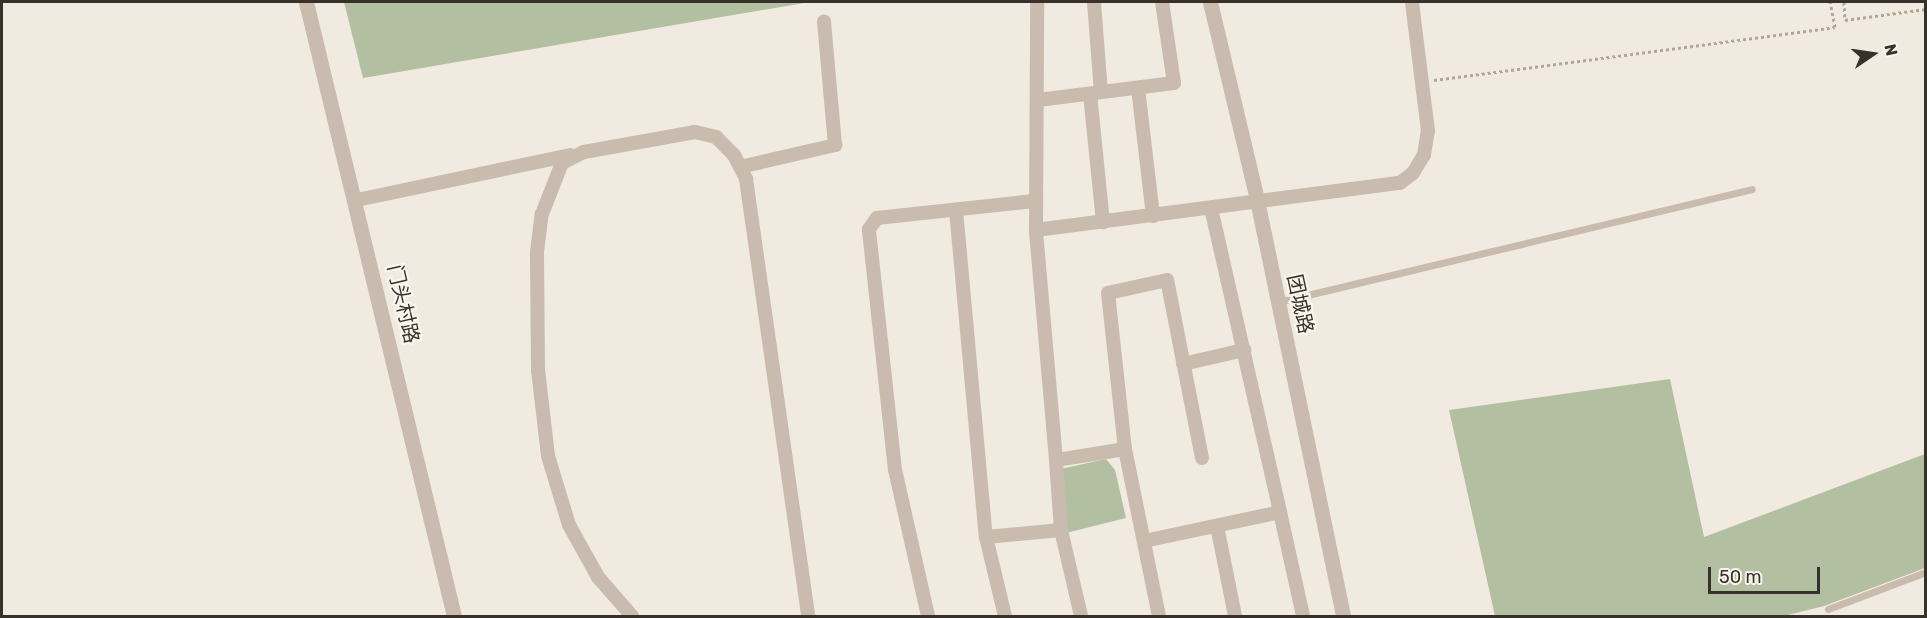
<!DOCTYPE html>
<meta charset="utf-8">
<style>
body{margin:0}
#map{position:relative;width:1927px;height:618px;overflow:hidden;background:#f1eae0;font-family:Rubik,"Noto Sans SC",sans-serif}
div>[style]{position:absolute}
.green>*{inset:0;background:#b3bfa1}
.path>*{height:3px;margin-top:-1.5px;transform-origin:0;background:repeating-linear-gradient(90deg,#b4a697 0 3px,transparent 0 6px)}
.service>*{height:7px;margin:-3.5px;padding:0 3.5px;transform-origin:3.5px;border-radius:3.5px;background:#c9bbad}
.minor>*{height:14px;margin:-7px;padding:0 7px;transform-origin:7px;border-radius:7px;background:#c9bbad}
.tertiary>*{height:15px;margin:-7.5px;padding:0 7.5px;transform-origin:7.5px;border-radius:7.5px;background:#c9bbad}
span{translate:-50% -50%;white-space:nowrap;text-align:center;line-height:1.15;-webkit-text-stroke:4.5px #f9f4ec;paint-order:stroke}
.street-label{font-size:20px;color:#38302b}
.frame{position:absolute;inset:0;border:3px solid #38302b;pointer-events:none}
.north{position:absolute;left:1843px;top:24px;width:60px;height:60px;-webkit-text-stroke:4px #f9f4ec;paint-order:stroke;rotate:77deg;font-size:16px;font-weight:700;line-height:24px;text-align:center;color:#38302b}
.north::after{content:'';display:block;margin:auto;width:21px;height:27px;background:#38302b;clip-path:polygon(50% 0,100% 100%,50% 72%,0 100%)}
.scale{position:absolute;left:1708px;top:567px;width:112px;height:27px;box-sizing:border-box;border:3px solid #38302b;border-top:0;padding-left:8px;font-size:18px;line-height:21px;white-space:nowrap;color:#38302b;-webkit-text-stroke:4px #f9f4ec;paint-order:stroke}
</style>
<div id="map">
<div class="green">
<i style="clip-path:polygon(344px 2px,810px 2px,363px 78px)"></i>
<i style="clip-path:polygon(1670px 379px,1704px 537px,1925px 454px,1925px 568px,1824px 606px,1784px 616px,1495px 616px,1449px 410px)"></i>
<i style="clip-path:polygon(1106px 459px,1115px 470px,1126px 518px,1066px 533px,1056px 470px)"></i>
</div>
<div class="path">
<i style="left:1844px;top:2px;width:18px;rotate:87deg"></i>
<i style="left:1845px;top:20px;width:82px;rotate:-7.7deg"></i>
<i style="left:1434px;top:80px;width:404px;rotate:-7.5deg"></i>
<i style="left:1835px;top:27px;width:25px;rotate:-101deg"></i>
</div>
<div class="service">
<i style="left:1278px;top:302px;width:487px;rotate:-13.4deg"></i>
<i style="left:1828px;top:609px;width:105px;rotate:-20.7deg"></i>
</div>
<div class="minor">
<i style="left:1094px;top:2px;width:90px;rotate:85.6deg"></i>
<i style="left:1138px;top:88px;width:129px;rotate:83.3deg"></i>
<i style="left:1090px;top:94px;width:129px;rotate:84.2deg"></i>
<i style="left:1038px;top:100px;width:137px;rotate:-7.1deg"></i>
<i style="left:1174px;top:83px;width:82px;rotate:-98.4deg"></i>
<i style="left:740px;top:167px;width:98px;rotate:-13deg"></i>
<i style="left:835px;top:145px;width:124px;rotate:-95.1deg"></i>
<i style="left:357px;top:200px;width:218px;rotate:-11.9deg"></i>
<i style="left:1211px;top:208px;width:312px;rotate:77.2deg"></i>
<i style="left:956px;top:210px;width:328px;rotate:84.8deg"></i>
<i style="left:986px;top:537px;width:81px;rotate:76.5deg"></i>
<i style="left:1036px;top:230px;width:228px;rotate:-89.7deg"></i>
<i style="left:1183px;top:364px;width:63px;rotate:-12.9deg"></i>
<i style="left:1125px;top:449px;width:170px;rotate:78.5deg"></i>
<i style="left:1202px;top:458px;width:181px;rotate:-101.1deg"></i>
<i style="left:1167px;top:280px;width:60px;rotate:167.6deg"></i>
<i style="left:1108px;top:293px;width:157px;rotate:83.8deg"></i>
<i style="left:1125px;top:449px;width:70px;rotate:170.9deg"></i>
<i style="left:1056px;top:460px;width:231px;rotate:-95deg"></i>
<i style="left:1036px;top:230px;width:367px;rotate:-7.4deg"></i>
<i style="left:1400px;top:183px;width:16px;rotate:-38deg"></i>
<i style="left:1413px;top:173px;width:21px;rotate:-59deg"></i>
<i style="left:1424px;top:155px;width:24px;rotate:-81deg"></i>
<i style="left:1428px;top:131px;width:130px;rotate:-97.1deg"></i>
<i style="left:1056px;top:460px;width:70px;rotate:85.9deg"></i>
<i style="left:1061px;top:530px;width:88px;rotate:76.9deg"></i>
<i style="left:1217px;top:526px;width:92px;rotate:78.7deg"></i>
<i style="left:986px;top:537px;width:75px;rotate:-5.3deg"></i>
<i style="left:1144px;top:541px;width:139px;rotate:-12deg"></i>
<i style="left:1280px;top:512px;width:107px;rotate:77.5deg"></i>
<i style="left:632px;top:616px;width:52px;rotate:-131.1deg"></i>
<i style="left:598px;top:577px;width:60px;rotate:-119.1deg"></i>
<i style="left:569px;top:525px;width:72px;rotate:-106.9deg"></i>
<i style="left:548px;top:456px;width:87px;rotate:-96.6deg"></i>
<i style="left:538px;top:370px;width:118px;rotate:-90.5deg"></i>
<i style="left:537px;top:252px;width:38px;rotate:-83deg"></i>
<i style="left:542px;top:214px;width:55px;rotate:-68.6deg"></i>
<i style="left:562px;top:163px;width:25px;rotate:-27deg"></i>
<i style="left:584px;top:152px;width:113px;rotate:-10.2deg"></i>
<i style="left:695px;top:132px;width:22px;rotate:13deg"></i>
<i style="left:716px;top:137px;width:25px;rotate:45deg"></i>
<i style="left:734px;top:155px;width:27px;rotate:63deg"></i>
<i style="left:746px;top:179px;width:441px;rotate:81.9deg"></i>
<i style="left:928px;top:616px;width:150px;rotate:-102.7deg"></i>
<i style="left:895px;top:470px;width:242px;rotate:-96.2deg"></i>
<i style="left:869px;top:229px;width:14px;rotate:-54deg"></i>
<i style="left:877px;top:218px;width:158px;rotate:-6.2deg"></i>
</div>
<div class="tertiary">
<i style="left:306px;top:2px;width:632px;rotate:76.45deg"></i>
<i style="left:1210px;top:2px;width:204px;rotate:76.6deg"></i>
<i style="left:1257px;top:200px;width:425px;rotate:78.3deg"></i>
</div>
<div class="street-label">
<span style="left:403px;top:304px;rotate:77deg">门头村路</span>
<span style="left:1300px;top:304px;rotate:78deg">团城路</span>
</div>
<div class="frame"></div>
<div class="north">N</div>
<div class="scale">50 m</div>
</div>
